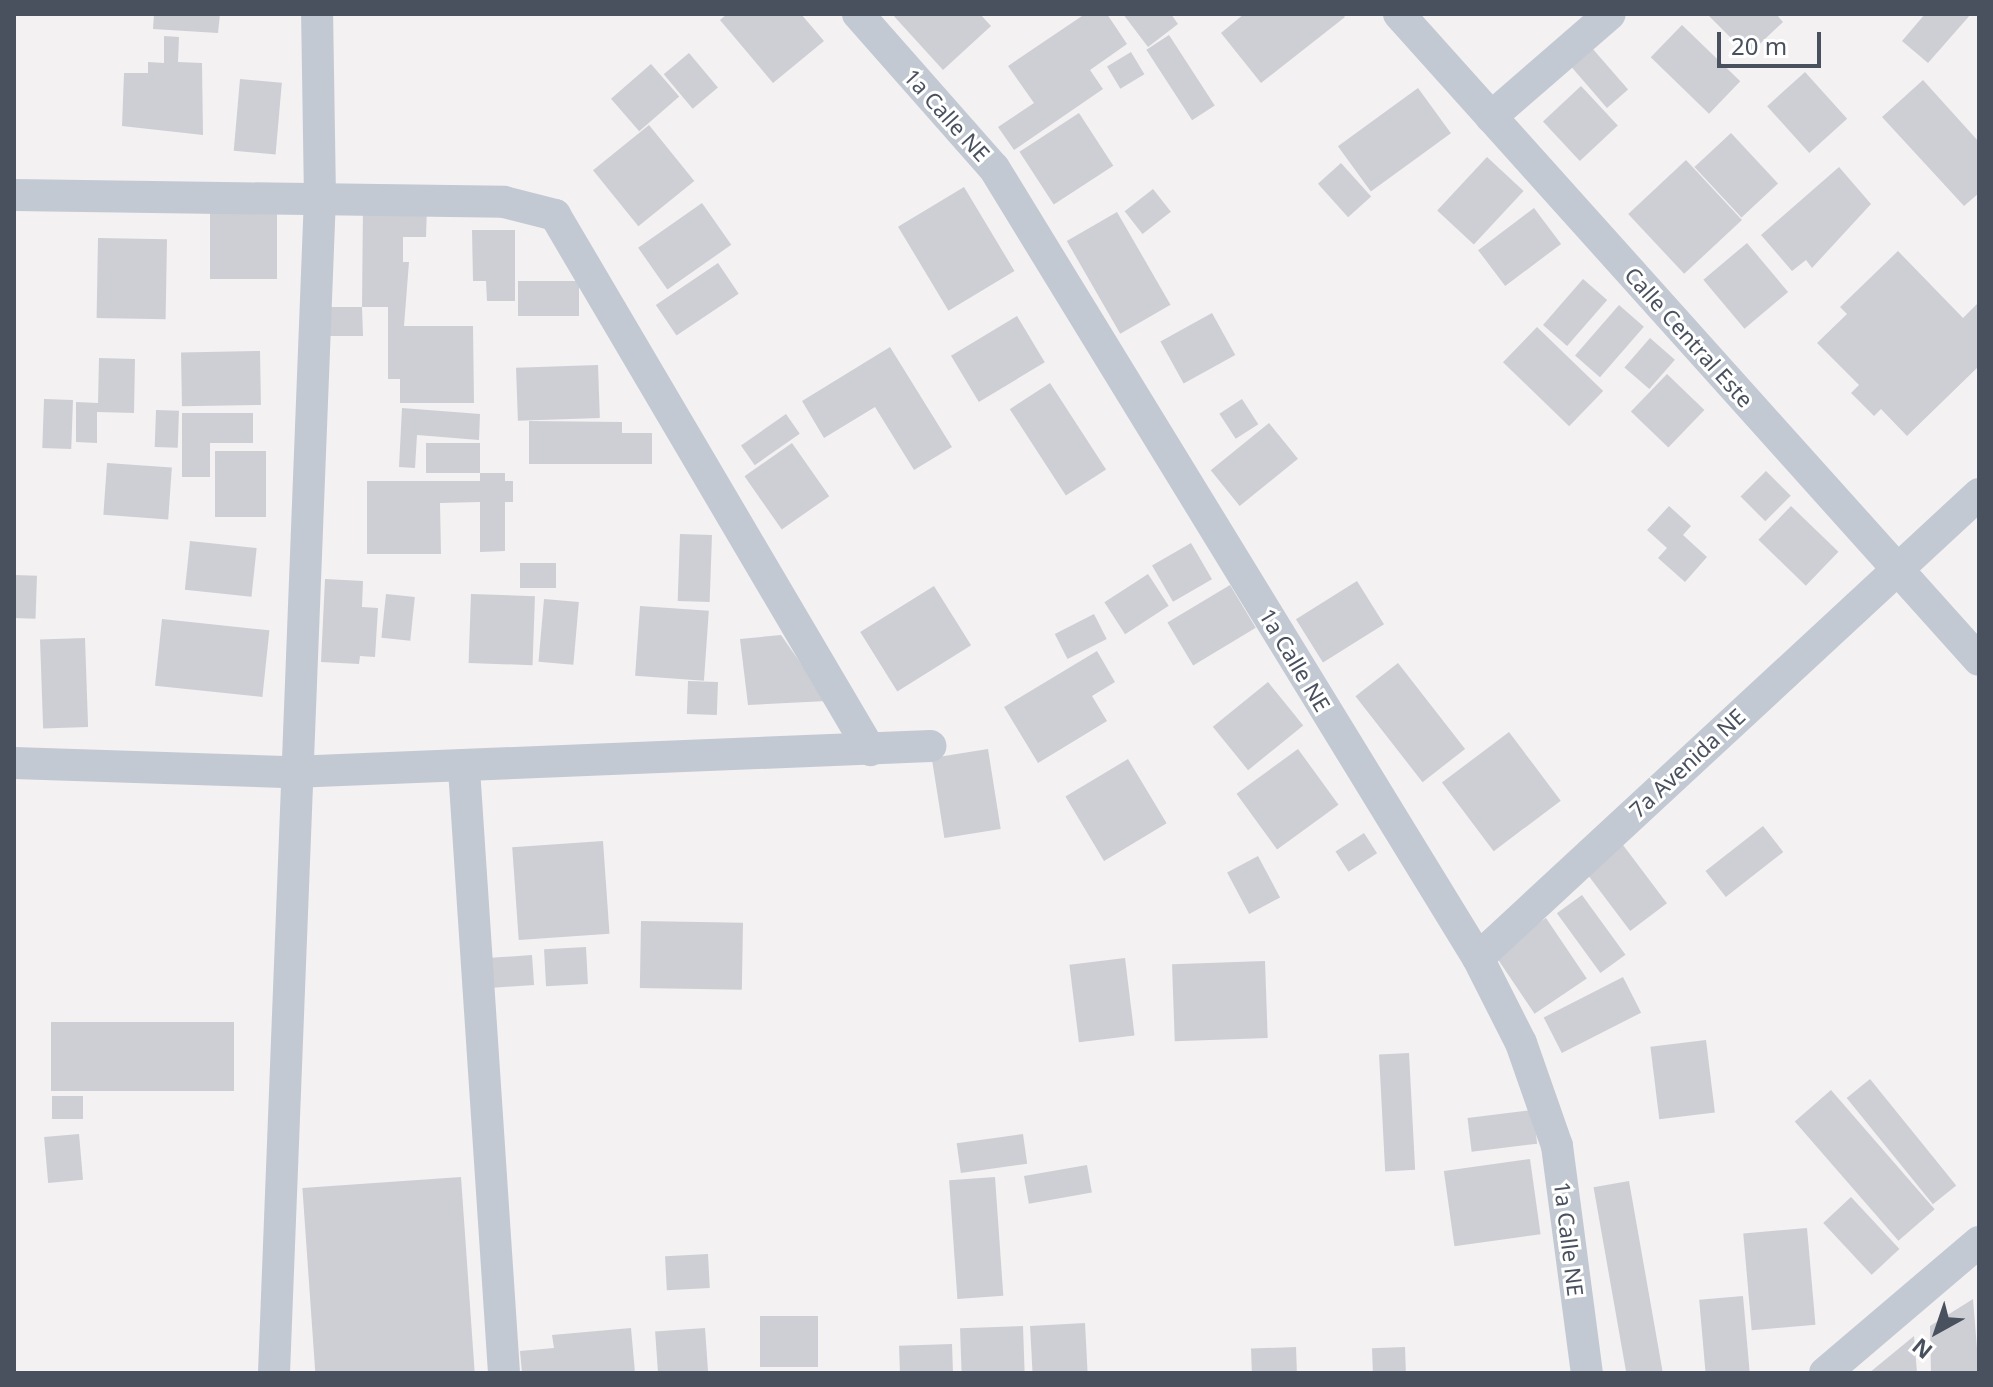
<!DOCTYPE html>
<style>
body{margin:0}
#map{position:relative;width:1993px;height:1387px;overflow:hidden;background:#f3f1f1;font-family:"Noto Sans",sans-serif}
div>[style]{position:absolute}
.building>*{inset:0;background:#cecfd5;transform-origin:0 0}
.street>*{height:32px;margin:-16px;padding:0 16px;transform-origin:16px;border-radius:16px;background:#c2c9d2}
span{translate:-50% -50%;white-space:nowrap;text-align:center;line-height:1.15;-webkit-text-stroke:6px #fff;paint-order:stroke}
.street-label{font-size:22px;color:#49515e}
.frame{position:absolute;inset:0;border:16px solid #49515e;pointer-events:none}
.north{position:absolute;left:1897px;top:1291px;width:80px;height:80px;-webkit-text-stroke:6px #fff;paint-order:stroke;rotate:220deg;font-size:22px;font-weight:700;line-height:32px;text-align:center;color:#49515e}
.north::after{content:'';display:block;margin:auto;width:28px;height:36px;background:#49515e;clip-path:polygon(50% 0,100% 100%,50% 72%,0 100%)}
.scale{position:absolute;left:1717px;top:32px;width:104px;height:36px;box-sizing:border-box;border:4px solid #49515e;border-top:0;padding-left:10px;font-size:24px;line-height:28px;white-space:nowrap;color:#49515e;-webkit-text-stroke:6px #fff;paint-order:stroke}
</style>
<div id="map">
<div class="building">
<i style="clip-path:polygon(154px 14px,220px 14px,218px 33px,153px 29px)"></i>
<i style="clip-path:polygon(727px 14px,801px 14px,824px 41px,773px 83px,720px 20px)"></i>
<i style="clip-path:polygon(892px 14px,980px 14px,991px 26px,943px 70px)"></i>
<i style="clip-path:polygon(1085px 14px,1107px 14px,1127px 44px,1090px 70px,1103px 89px,1014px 150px,998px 127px,1034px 103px,1008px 66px)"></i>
<i style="clip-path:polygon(1123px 14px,1171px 14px,1178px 24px,1148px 47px)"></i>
<i style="clip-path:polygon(1244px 14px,1342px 14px,1345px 17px,1261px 83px,1221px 33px)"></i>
<i style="clip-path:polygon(1707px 14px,1776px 14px,1783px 22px,1748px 55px)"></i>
<i style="clip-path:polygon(1925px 14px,1971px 14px,1928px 63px,1902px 41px)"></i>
<i style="left:1682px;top:25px;width:81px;height:45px;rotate:44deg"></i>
<i style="left:1169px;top:35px;width:84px;height:27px;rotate:57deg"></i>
<i style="clip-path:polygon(164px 36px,179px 37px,178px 62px,202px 63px,203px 135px,122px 126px,124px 73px,148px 73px,148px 62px,164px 63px)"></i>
<i style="left:1592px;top:48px;width:55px;height:28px;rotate:49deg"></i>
<i style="left:1131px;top:52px;width:26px;height:28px;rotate:59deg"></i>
<i style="left:689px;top:53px;width:45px;height:33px;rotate:50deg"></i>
<i style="left:651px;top:64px;width:43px;height:53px;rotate:49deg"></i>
<i style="left:1805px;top:72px;width:63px;height:51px;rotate:48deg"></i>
<i style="left:240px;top:79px;width:42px;height:72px;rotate:5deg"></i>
<i style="clip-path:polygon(1923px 80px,1979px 142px,1979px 193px,1964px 206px,1882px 117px)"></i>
<i style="left:1581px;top:86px;width:54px;height:52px;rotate:47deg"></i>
<i style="left:1418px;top:88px;width:56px;height:99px;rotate:54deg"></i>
<i style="left:1079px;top:113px;width:63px;height:71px;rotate:57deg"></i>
<i style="left:649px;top:125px;width:72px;height:72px;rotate:51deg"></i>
<i style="left:1731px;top:133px;width:69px;height:50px;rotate:47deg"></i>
<i style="left:1487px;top:157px;width:50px;height:73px;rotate:43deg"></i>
<i style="left:1686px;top:160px;width:82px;height:79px;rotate:47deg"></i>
<i style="left:1341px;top:163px;width:45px;height:31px;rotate:48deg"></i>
<i style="clip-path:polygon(1839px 167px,1871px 204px,1812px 268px,1806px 260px,1792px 271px,1761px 235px)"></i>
<i style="left:964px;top:187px;width:98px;height:77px;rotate:59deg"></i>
<i style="left:1153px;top:189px;width:29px;height:36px;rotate:52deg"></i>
<i style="left:210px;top:203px;width:67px;height:76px"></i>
<i style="left:702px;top:203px;width:51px;height:78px;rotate:55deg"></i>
<i style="clip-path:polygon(363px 206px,427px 206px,426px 237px,403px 237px,403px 262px,409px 262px,404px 326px,473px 326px,474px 403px,400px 403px,400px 379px,388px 379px,388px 307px,362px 307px,363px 336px,325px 336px,325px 307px,362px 307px)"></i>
<i style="left:1534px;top:208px;width:45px;height:70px;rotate:53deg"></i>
<i style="left:1117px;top:212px;width:107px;height:58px;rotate:60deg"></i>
<i style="clip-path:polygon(472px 230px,515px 230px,515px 301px,487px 301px,486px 281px,473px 281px)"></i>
<i style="left:98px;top:238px;width:69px;height:80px;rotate:1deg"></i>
<i style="left:1747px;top:243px;width:64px;height:57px;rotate:50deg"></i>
<i style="clip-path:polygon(1898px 251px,1963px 318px,1979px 302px,1979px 366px,1907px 436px,1881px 409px,1874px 416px,1851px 393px,1859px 385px,1817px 343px,1847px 314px,1840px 307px)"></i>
<i style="left:718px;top:263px;width:37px;height:75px;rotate:56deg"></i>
<i style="left:1583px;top:279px;width:32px;height:61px;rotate:41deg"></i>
<i style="left:579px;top:281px;width:35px;height:61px;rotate:90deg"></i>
<i style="left:1619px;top:305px;width:33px;height:67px;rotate:41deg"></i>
<i style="left:1212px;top:313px;width:48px;height:59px;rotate:61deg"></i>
<i style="left:1017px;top:316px;width:54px;height:77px;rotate:59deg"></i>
<i style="left:1537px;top:327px;width:92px;height:49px;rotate:44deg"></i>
<i style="left:1650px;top:338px;width:33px;height:39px;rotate:41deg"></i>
<i style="clip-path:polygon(890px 347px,952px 447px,914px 470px,875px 407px,824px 438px,802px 401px)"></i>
<i style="left:260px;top:351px;width:54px;height:79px;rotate:89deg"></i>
<i style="clip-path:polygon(99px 358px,135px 359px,134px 413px,97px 412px,97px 443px,76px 442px,76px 402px,98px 403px)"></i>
<i style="left:598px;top:365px;width:53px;height:82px;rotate:88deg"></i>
<i style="left:1667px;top:374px;width:52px;height:52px;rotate:44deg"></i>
<i style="left:1050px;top:383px;width:103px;height:48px;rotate:57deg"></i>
<i style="left:44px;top:399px;width:29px;height:49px;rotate:2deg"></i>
<i style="left:1242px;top:399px;width:30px;height:27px;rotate:57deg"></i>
<i style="clip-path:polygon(402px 408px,480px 414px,479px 440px,417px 435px,415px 468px,399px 467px)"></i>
<i style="left:156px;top:410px;width:23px;height:37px;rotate:2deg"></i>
<i style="clip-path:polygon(182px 413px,253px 413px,253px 443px,210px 443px,210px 477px,182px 477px)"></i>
<i style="left:786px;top:414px;width:24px;height:55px;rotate:55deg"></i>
<i style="clip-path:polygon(529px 421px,622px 422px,622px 433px,652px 433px,652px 464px,529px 464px)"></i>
<i style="left:1269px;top:423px;width:46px;height:75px;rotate:51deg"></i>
<i style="left:426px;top:443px;width:54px;height:30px"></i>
<i style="left:792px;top:443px;width:65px;height:58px;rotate:55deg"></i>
<i style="left:215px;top:451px;width:51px;height:66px"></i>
<i style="left:107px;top:463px;width:65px;height:52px;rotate:4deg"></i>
<i style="left:1766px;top:471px;width:35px;height:36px;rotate:45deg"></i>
<i style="clip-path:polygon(480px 473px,505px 473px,505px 481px,513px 481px,513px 502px,505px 502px,505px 551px,480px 552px,480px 502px,440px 503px,441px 554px,367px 554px,367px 481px,480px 481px)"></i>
<i style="clip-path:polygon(1669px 506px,1691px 526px,1683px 535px,1707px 557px,1685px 582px,1658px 558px,1667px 548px,1647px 530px)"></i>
<i style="left:1791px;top:506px;width:66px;height:47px;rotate:44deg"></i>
<i style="left:680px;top:534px;width:32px;height:67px;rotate:2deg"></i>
<i style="left:190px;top:541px;width:67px;height:49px;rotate:6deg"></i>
<i style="left:1191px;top:543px;width:42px;height:45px;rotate:60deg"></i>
<i style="left:556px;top:563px;width:25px;height:36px;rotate:90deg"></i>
<i style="left:1148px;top:574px;width:38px;height:52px;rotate:57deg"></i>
<i style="left:14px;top:575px;width:23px;height:43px;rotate:2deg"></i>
<i style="clip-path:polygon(325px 579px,363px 581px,362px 607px,378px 608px,375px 657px,360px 656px,359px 664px,321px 662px)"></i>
<i style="left:1357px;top:581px;width:51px;height:72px;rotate:58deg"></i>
<i style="left:1230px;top:585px;width:50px;height:73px;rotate:59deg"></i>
<i style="left:934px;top:586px;width:70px;height:87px;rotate:58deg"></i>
<i style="left:386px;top:594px;width:29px;height:44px;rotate:6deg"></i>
<i style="left:471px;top:594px;width:64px;height:69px;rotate:2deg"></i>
<i style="left:544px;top:599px;width:35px;height:63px;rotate:5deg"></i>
<i style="left:640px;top:606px;width:69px;height:70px;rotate:4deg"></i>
<i style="left:1094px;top:614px;width:28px;height:44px;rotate:63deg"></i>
<i style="left:162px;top:619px;width:108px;height:67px;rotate:6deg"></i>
<i style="clip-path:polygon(781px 635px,827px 701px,748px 705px,740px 639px)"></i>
<i style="left:85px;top:638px;width:89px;height:45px;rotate:88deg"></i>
<i style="clip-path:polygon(1097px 651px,1115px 682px,1092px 696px,1107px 721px,1038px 763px,1004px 707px)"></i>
<i style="left:1398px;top:663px;width:109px;height:54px;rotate:52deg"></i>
<i style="left:688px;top:681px;width:30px;height:33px;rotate:2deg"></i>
<i style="left:1268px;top:682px;width:56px;height:71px;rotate:51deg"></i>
<i style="left:1509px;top:732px;width:86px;height:84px;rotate:53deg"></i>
<i style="left:988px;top:749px;width:81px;height:57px;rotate:81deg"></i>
<i style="left:1298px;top:749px;width:69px;height:76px;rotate:54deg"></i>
<i style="left:1128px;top:759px;width:75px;height:73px;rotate:59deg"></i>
<i style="left:1763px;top:826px;width:33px;height:73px;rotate:52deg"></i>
<i style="left:1364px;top:833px;width:24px;height:34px;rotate:57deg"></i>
<i style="left:603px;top:841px;width:93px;height:91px;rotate:86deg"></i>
<i style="left:1623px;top:845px;width:73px;height:46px;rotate:53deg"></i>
<i style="left:1258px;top:856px;width:47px;height:35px;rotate:62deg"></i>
<i style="left:1582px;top:895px;width:74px;height:31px;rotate:54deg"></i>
<i style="left:1546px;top:918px;width:73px;height:63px;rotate:56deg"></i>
<i style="left:641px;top:921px;width:102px;height:67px;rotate:1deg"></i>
<i style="left:586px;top:947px;width:37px;height:42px;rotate:87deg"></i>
<i style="left:532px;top:955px;width:30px;height:41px;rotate:86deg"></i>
<i style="left:1125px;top:958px;width:78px;height:56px;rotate:83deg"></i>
<i style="left:1265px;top:961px;width:77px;height:93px;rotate:88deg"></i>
<i style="left:1623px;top:977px;width:40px;height:89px;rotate:63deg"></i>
<i style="left:51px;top:1022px;width:183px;height:69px"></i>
<i style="left:1706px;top:1040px;width:73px;height:56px;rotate:83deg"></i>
<i style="left:1409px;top:1053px;width:117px;height:30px;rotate:87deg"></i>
<i style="left:1870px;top:1079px;width:137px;height:30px;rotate:51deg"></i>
<i style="left:1831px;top:1090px;width:158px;height:48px;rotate:49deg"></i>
<i style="left:52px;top:1096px;width:31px;height:23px"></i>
<i style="left:1533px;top:1110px;width:34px;height:66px;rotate:83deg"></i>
<i style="left:79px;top:1134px;width:46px;height:35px;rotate:85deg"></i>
<i style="left:1023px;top:1134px;width:30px;height:67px;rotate:82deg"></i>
<i style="left:1530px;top:1159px;width:76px;height:87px;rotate:82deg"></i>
<i style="left:1087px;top:1165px;width:28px;height:64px;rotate:80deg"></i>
<i style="left:461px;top:1177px;width:196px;height:159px;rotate:86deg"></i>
<i style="left:995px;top:1177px;width:119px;height:46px;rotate:86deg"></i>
<i style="left:1629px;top:1181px;width:195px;height:36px;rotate:80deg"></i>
<i style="left:1851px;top:1197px;width:71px;height:38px;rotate:47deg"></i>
<i style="left:1807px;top:1228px;width:97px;height:64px;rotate:85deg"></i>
<i style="left:708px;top:1254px;width:34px;height:43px;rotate:87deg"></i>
<i style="left:1743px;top:1296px;width:77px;height:44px;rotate:85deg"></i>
<i style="clip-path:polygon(1973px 1299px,1979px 1373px,1931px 1373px,1930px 1326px)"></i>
<i style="left:760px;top:1316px;width:58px;height:51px"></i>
<i style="left:1085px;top:1323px;width:50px;height:55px;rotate:87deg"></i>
<i style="left:1023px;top:1326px;width:47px;height:63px;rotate:88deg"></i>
<i style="clip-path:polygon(631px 1328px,635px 1373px,522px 1373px,520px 1351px,554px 1348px,552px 1335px)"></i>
<i style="left:705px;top:1328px;width:45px;height:50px;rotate:86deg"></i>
<i style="clip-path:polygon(1914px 1336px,1917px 1373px,1869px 1373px)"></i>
<i style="left:952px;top:1344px;width:29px;height:53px;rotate:88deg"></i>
<i style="left:1296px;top:1347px;width:26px;height:45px;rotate:88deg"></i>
<i style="left:1405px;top:1347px;width:26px;height:33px;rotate:88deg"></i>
</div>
<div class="street">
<i style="left:858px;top:14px;width:205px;rotate:48.6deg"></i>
<i style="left:994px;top:168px;width:926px;rotate:58.51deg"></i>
<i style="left:1478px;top:958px;width:95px;rotate:63.2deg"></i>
<i style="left:1521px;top:1043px;width:109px;rotate:70.7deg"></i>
<i style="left:1557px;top:1146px;width:229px;rotate:82.5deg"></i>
<i style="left:1399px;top:14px;width:868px;rotate:48.08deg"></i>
<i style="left:1491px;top:117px;width:157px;rotate:-40.9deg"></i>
<i style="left:14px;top:195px;width:490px;rotate:0.8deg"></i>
<i style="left:504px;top:202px;width:53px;rotate:14.3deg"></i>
<i style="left:555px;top:215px;width:621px;rotate:59.51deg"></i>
<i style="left:14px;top:763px;width:278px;rotate:1.9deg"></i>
<i style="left:292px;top:772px;width:639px;rotate:-2.33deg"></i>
<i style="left:464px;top:769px;width:605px;rotate:86.21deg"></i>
<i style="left:1478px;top:958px;width:683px;rotate:-42.8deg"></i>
<i style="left:274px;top:1373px;width:1175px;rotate:-87.76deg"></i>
<i style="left:320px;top:199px;width:185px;rotate:-90.9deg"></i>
<i style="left:1825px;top:1373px;width:202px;rotate:-40.4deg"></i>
</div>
<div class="street-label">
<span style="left:947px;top:115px;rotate:48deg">1a Calle NE</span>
<span style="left:1689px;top:337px;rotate:48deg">Calle Central Este</span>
<span style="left:1295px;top:660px;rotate:59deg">1a Calle NE</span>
<span style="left:1687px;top:763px;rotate:-43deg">7a Avenida NE</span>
<span style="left:1569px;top:1239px;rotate:83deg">1a Calle NE</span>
</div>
<div class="frame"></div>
<div class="north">N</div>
<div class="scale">20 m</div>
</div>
